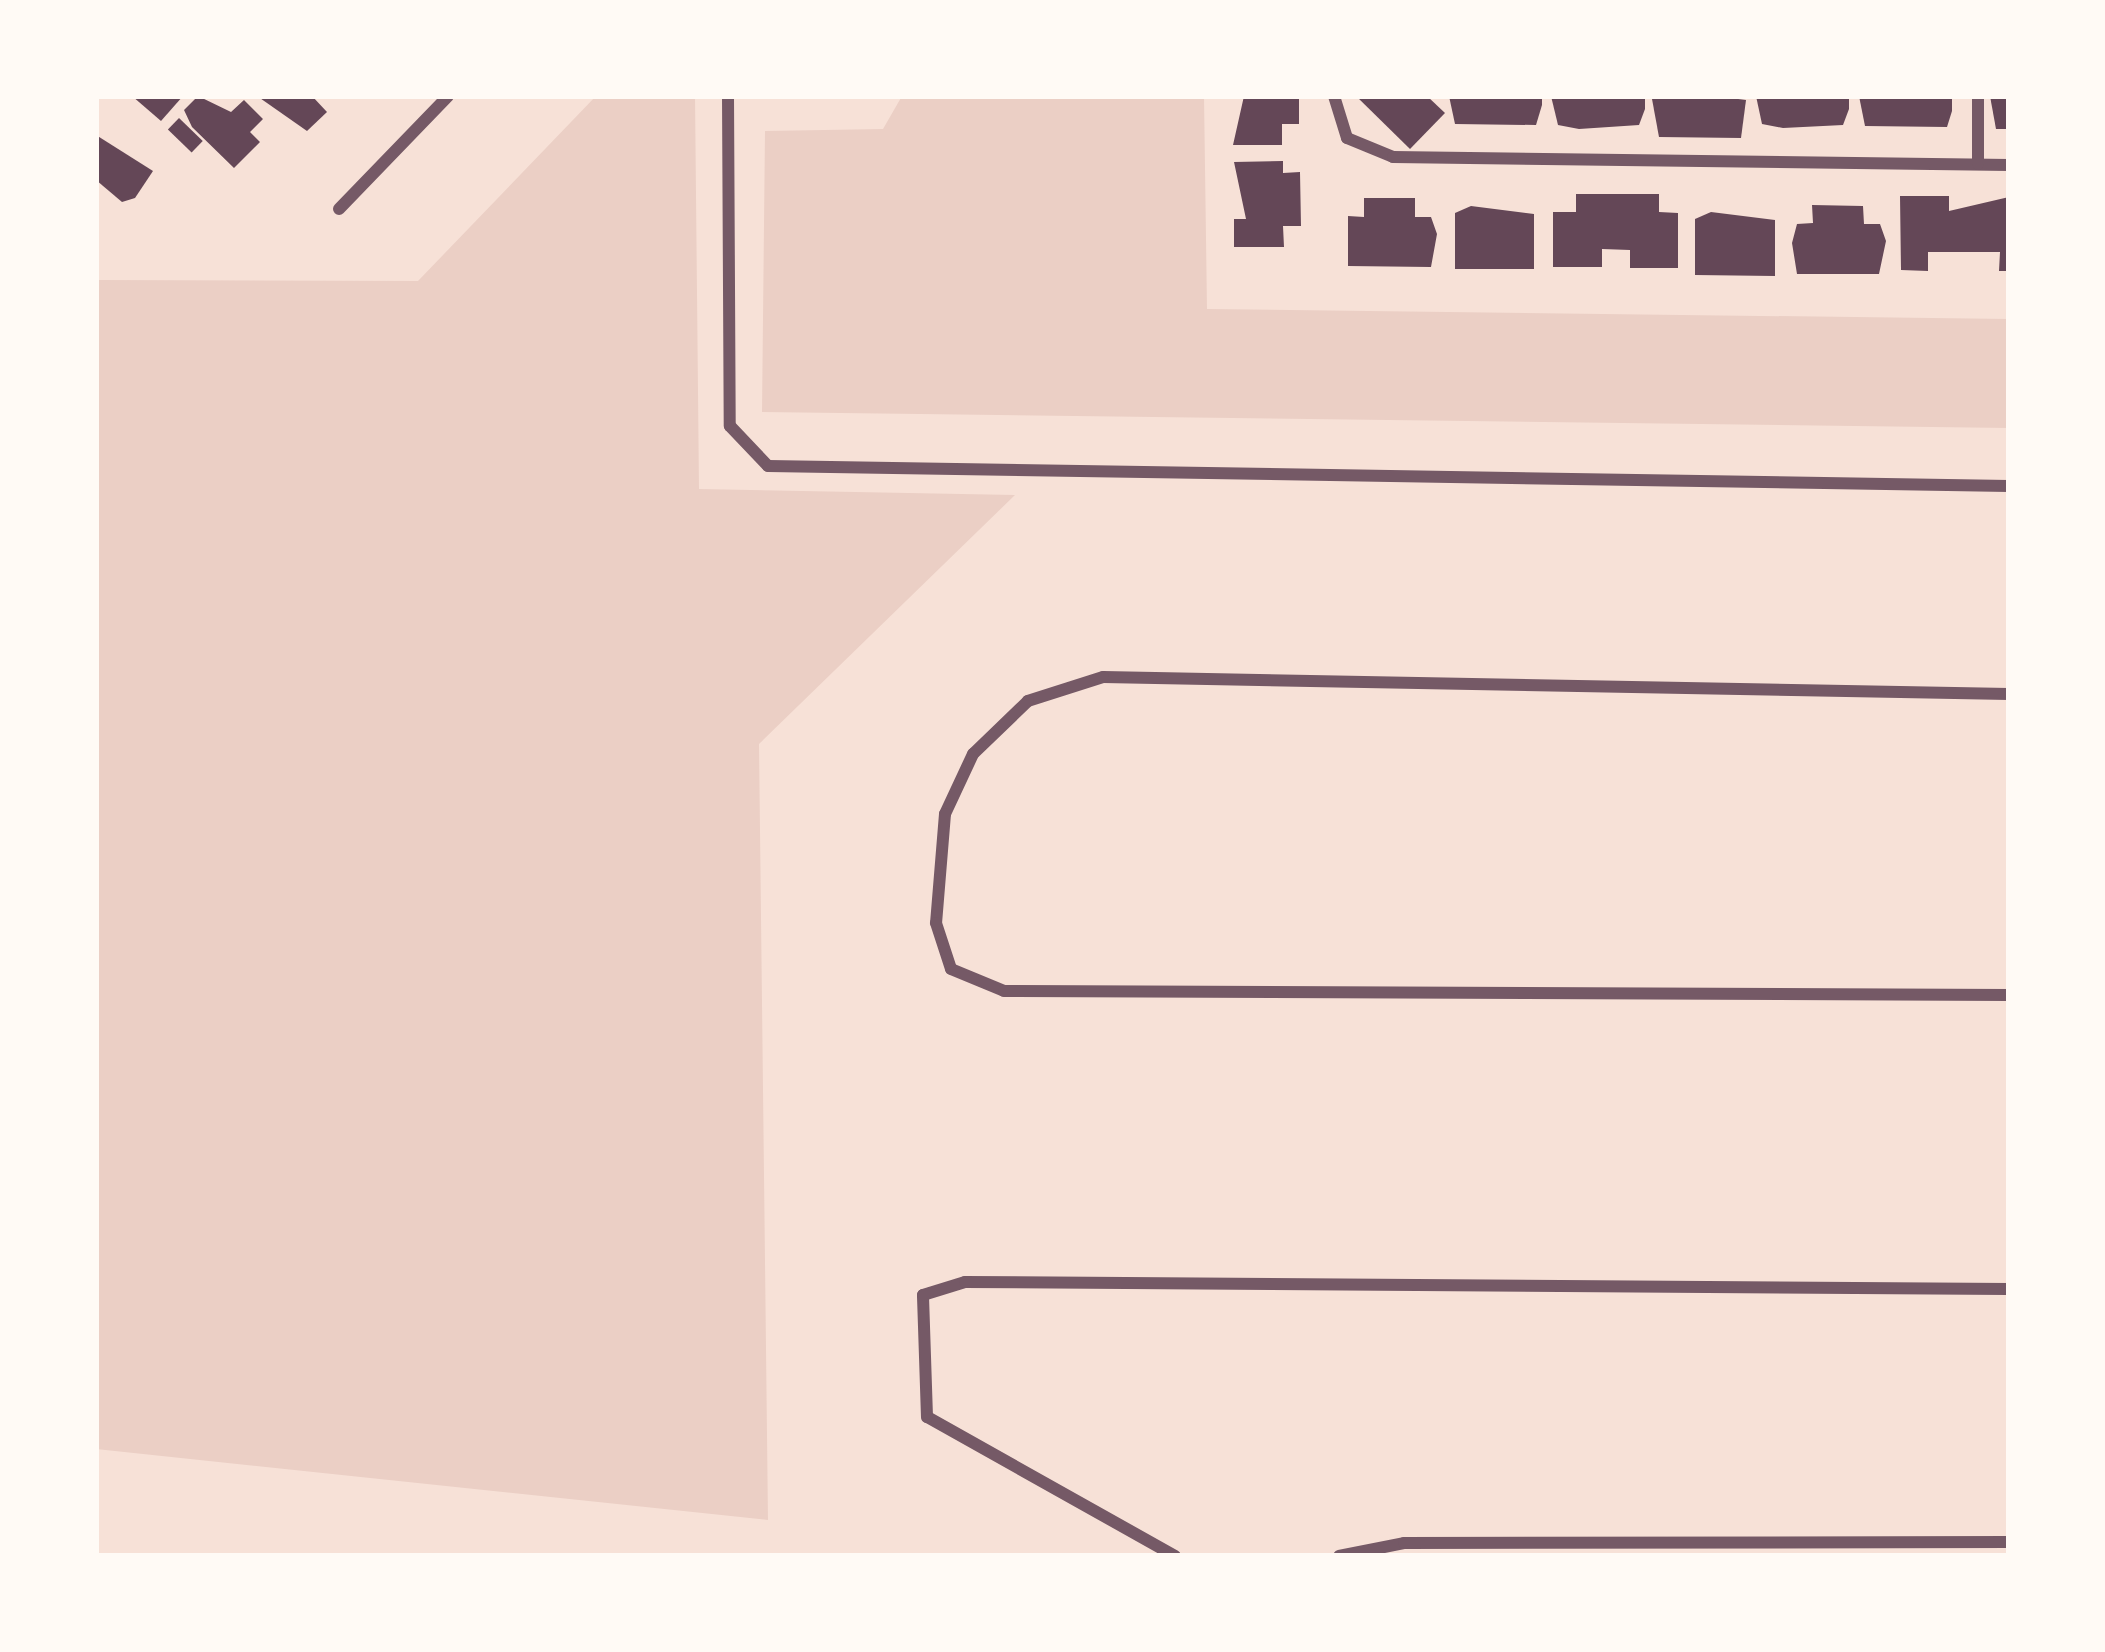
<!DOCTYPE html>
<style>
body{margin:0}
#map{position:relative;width:2105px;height:1652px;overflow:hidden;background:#f7e1d7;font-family:"PT Sans Narrow",sans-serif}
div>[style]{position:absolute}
.green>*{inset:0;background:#ebcfc5}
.building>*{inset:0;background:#644757;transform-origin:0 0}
.minor>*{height:12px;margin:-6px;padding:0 6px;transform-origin:6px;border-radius:6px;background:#755966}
span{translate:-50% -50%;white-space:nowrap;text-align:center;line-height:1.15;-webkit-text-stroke:12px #fffaf5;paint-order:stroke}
.frame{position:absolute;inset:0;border:99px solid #fffaf5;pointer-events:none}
</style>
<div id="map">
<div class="green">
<i style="clip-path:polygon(596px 96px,695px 96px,699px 489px,1015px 495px,759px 744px,768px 1520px,96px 1449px,96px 280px,418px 281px)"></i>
<i style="clip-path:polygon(902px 96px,1204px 96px,1207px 309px,2009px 319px,2009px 428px,762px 412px,765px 131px,883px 129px)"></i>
</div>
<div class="building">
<i style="clip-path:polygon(132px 96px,183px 96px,161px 121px)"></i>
<i style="clip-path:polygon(198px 96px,231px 112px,244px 100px,263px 119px,250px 132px,260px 142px,234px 168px,192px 127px,184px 110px)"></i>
<i style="clip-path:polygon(257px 96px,312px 96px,327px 112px,307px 131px)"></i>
<i style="clip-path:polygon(1244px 96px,1299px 96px,1299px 124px,1282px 124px,1282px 145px,1233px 145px)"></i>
<i style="clip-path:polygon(1356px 96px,1427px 96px,1445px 113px,1410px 149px)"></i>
<i style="clip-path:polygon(1449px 96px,1542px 96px,1542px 105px,1536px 125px,1455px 124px)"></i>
<i style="clip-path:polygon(1551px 96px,1645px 96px,1645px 109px,1639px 125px,1579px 129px,1558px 125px)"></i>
<i style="clip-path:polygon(1715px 96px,1746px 100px,1741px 138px,1659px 137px,1652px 99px)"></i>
<i style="clip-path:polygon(1756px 96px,1849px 96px,1849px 109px,1843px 125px,1783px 128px,1762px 124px)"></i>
<i style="clip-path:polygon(1859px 96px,1952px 96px,1952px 111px,1947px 127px,1865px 126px)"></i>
<i style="clip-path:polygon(1990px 96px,2009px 96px,2009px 129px,1996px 129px)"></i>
<i style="left:179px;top:118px;width:33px;height:16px;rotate:44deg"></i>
<i style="clip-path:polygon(96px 135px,153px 171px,135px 198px,122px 202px,96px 180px)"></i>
<i style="clip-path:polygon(1283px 161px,1283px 173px,1300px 172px,1301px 226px,1283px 226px,1284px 247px,1234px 247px,1234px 219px,1246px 219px,1234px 162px)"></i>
<i style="clip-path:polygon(1576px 194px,1659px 194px,1659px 212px,1678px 213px,1678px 268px,1630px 268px,1630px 250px,1602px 249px,1602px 267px,1553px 267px,1553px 212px,1576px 212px)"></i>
<i style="clip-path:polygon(1900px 196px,1949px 196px,1949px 211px,2009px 197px,2009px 271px,1999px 271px,2000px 252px,1928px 252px,1928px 271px,1901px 270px)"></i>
<i style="clip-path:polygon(1364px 198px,1415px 198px,1415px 217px,1431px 217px,1437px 234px,1431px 267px,1348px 266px,1348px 216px,1364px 217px)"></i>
<i style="clip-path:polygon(1812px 205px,1863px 206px,1864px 224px,1880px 224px,1886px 241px,1879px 274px,1797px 274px,1792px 243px,1797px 224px,1813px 223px)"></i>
<i style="clip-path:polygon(1471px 206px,1534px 214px,1534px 269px,1455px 269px,1455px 213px)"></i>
<i style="clip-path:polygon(1711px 212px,1775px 220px,1775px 276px,1695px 275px,1695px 219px)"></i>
</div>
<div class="minor">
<i style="left:728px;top:96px;width:330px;rotate:89.7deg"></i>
<i style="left:730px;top:426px;width:55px;rotate:46.5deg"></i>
<i style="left:768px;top:466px;width:1241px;rotate:0.92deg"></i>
<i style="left:1334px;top:96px;width:44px;rotate:72.8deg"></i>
<i style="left:1347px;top:138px;width:50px;rotate:22.4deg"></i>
<i style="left:1393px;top:157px;width:616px;rotate:0.74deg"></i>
<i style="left:1978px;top:164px;width:68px;rotate:-90deg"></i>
<i style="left:339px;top:209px;width:157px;rotate:-46deg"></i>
<i style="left:2009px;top:694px;width:906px;rotate:-178.93deg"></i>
<i style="left:1103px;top:677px;width:79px;rotate:162.3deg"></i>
<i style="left:1028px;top:701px;width:76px;rotate:136.1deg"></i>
<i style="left:973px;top:754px;width:66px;rotate:115deg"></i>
<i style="left:945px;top:814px;width:109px;rotate:94.7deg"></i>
<i style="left:936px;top:923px;width:48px;rotate:71.9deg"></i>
<i style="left:951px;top:969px;width:57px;rotate:22.5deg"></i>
<i style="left:1004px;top:991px;width:1005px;rotate:0.23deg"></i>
<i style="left:1175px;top:1556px;width:284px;rotate:-150.7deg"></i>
<i style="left:927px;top:1417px;width:122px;rotate:-91.9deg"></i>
<i style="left:923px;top:1295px;width:44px;rotate:-17.2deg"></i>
<i style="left:965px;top:1282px;width:1044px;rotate:0.38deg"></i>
<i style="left:1339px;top:1556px;width:66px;rotate:-11.3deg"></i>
<i style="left:1404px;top:1543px;width:605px;rotate:-0.09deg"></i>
</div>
<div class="frame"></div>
</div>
